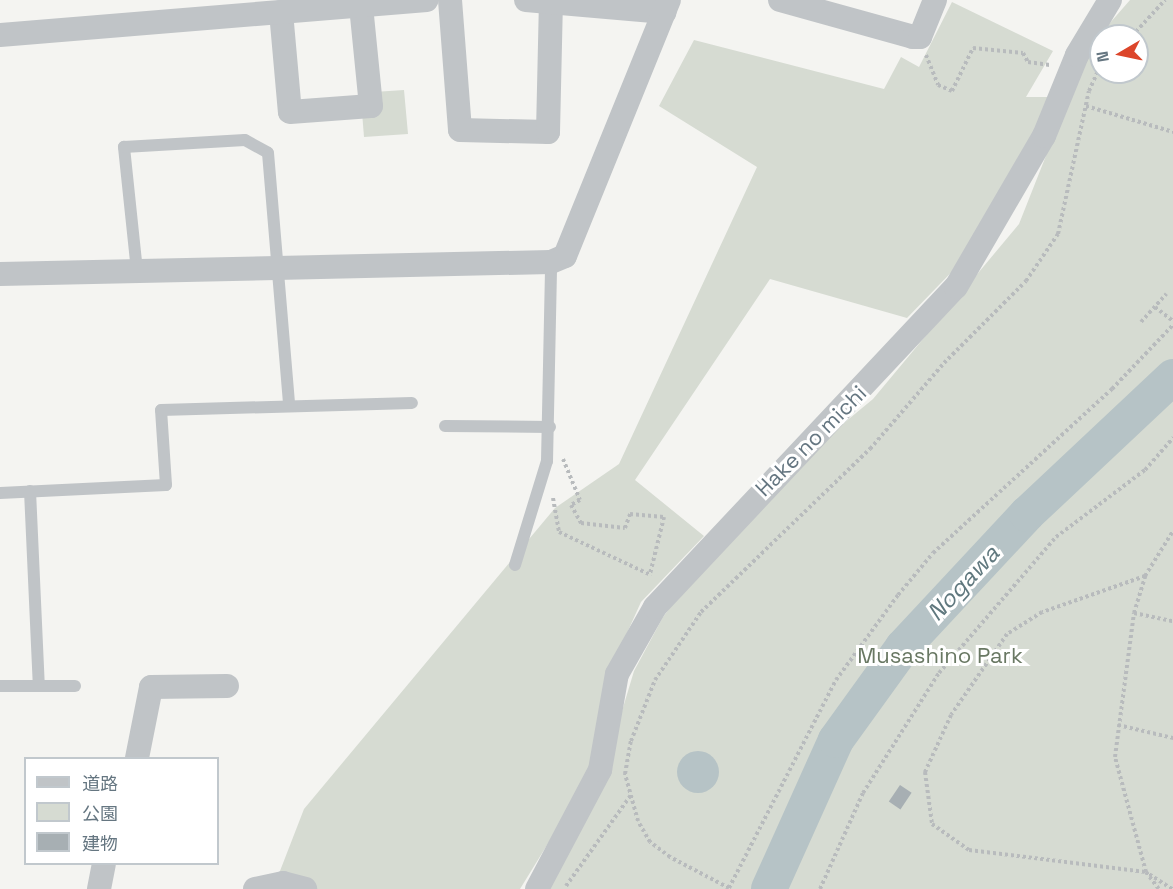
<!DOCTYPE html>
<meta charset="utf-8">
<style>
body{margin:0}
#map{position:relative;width:1173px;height:889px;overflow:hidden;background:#f4f4f1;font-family:"Space Grotesk","Noto Sans JP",sans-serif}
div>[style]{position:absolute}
.green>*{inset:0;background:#d6dbd2}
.water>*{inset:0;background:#b6c3c6}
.round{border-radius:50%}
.river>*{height:36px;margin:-18px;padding:0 18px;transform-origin:18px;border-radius:18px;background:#b6c3c6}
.building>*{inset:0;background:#a7afb3;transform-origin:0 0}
.path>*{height:4px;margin-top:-2px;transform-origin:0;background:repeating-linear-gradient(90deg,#b8bbbd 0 3px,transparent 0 6px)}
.lane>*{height:12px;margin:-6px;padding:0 6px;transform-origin:6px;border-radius:6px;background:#c0c4c7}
.street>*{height:24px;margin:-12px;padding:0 12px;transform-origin:12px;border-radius:12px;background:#c0c4c7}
span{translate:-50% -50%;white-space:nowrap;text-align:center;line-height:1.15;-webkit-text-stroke:6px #fff;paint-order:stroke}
.street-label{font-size:22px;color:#657681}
.park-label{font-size:22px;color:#697863}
.water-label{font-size:24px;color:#60787e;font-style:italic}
.legend{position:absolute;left:24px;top:757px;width:195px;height:108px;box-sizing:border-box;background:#fff;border:2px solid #c1c8cd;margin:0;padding:8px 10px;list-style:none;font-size:18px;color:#657681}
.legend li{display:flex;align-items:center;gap:12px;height:30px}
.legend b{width:30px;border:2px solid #c1c8cd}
.north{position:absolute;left:1089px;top:24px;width:60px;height:60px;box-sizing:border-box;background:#fff;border:2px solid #c1c8cd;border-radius:50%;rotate:261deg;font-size:16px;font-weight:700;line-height:24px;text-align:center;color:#657681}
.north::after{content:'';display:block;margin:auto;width:21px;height:27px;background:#dc452a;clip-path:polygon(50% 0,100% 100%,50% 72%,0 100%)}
</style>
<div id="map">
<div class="green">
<i style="clip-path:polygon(evenodd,1130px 0,1173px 0,1173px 889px,548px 889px,619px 721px,634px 671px,663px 617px,708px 557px,821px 442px,873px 399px,1019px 224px,1089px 47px,1130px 0,1101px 36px,1137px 36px,1137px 72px,1101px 72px,1101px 36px)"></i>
<i style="clip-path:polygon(952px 2px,1053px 51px,1026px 97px,1052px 97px,1002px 220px,907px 318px,770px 279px,635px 480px,704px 536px,641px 602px,608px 675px,595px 767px,520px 889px,273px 889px,304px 809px,555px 508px,619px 464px,757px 167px,659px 106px,694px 40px,884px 89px,901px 57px,919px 67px)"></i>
<i style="clip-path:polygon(404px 90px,408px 134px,364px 137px,362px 112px,374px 92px)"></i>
</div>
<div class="water">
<i class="round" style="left:677px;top:751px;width:42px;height:42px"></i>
</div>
<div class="river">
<i style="left:769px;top:889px;width:163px;rotate:-65.8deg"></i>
<i style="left:836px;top:740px;width:115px;rotate:-54.2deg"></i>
<i style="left:903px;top:647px;width:182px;rotate:-47deg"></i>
<i style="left:1027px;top:514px;width:200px;rotate:-43.2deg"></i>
</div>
<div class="building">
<i style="left:900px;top:785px;width:14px;height:20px;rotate:34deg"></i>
</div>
<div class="path">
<i style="left:1132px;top:36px;width:49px;rotate:-47.5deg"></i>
<i style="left:926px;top:55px;width:32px;rotate:68deg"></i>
<i style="left:938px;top:85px;width:15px;rotate:23deg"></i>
<i style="left:952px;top:91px;width:48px;rotate:-64deg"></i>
<i style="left:973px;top:48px;width:50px;rotate:5.7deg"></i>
<i style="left:1023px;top:53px;width:10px;rotate:61deg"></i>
<i style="left:1028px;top:62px;width:22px;rotate:8deg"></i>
<i style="left:1086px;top:106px;width:91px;rotate:16.6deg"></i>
<i style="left:1155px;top:307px;width:23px;rotate:38deg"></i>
<i style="left:1141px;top:322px;width:38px;rotate:-48deg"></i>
<i style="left:563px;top:459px;width:44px;rotate:67.5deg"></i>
<i style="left:580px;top:500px;width:10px;rotate:151deg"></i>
<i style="left:571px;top:505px;width:21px;rotate:61deg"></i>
<i style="left:581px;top:523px;width:44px;rotate:6.5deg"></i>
<i style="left:625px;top:528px;width:15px;rotate:-70deg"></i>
<i style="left:630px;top:514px;width:34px;rotate:5deg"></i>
<i style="left:664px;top:517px;width:59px;rotate:103.8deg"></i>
<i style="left:553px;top:498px;width:35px;rotate:80deg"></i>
<i style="left:559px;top:532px;width:102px;rotate:25.1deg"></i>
<i style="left:1145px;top:576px;width:109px;rotate:160.7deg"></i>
<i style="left:1042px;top:612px;width:41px;rotate:147.8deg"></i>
<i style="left:1007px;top:634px;width:98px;rotate:124.7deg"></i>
<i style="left:951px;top:715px;width:63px;rotate:114.5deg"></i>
<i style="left:925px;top:772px;width:52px;rotate:82.3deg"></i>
<i style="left:932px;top:824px;width:45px;rotate:35.1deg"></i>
<i style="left:969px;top:850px;width:178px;rotate:7.1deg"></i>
<i style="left:1146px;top:872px;width:21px;rotate:53deg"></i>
<i style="left:1134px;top:613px;width:40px;rotate:12deg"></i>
<i style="left:1118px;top:725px;width:57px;rotate:13.3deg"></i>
<i style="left:566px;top:886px;width:112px;rotate:-54.5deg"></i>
<i style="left:729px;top:888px;width:67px;rotate:-152.3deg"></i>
<i style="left:670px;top:857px;width:25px;rotate:-143deg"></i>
<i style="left:650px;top:842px;width:24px;rotate:-120deg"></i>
<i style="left:638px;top:821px;width:49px;rotate:-105.5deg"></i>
<i style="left:625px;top:774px;width:34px;rotate:-80deg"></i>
<i style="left:631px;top:741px;width:66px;rotate:-68.5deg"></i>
<i style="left:655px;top:680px;width:82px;rotate:-55.9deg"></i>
<i style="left:701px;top:612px;width:235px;rotate:-44deg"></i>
<i style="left:870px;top:449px;width:113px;rotate:-49.3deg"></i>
<i style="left:944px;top:363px;width:116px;rotate:-45deg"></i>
<i style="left:1026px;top:281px;width:57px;rotate:-55.8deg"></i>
<i style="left:1058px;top:234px;width:146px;rotate:-77.8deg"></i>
<i style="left:1089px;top:91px;width:30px;rotate:-66deg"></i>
<i style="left:729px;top:888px;width:234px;rotate:-62.8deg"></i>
<i style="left:836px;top:680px;width:105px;rotate:-53.9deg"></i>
<i style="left:898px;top:595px;width:55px;rotate:-50.2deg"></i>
<i style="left:933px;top:553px;width:243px;rotate:-42.5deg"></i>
<i style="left:1112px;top:389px;width:88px;rotate:-46.4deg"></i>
<i style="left:820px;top:889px;width:105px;rotate:-65.9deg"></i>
<i style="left:863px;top:793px;width:142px;rotate:-57.7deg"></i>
<i style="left:939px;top:673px;width:179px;rotate:-49.3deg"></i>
<i style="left:1056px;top:537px;width:111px;rotate:-37deg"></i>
<i style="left:1145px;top:470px;width:43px;rotate:-48.8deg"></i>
<i style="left:1172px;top:889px;width:31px;rotate:-147deg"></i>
<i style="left:1146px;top:872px;width:119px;rotate:-105.1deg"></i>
<i style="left:1115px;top:757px;width:145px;rotate:-82.5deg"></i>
<i style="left:1134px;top:613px;width:39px;rotate:-73deg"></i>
<i style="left:1145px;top:576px;width:53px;rotate:-58.1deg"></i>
</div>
<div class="lane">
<i style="left:137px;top:271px;width:125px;rotate:-96deg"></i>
<i style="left:124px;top:147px;width:121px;rotate:-3.3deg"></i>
<i style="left:245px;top:140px;width:26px;rotate:29deg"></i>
<i style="left:268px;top:153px;width:252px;rotate:85.2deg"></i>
<i style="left:445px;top:426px;width:105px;rotate:0.5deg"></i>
<i style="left:30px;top:491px;width:195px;rotate:87.4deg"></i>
<i style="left:0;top:493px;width:166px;rotate:-2.8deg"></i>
<i style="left:166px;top:485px;width:75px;rotate:-93.8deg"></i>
<i style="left:161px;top:410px;width:251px;rotate:-1.6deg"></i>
<i style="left:515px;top:565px;width:109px;rotate:-72.9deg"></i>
<i style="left:547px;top:461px;width:199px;rotate:-88.8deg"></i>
<i style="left:0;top:686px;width:75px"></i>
</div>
<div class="street">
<i style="left:450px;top:0;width:130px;rotate:85.6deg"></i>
<i style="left:460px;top:130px;width:88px;rotate:1.3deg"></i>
<i style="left:548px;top:132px;width:130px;rotate:-88.7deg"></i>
<i style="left:526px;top:0;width:139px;rotate:5deg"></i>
<i style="left:780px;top:0;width:138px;rotate:15.5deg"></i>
<i style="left:913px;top:37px;width:7px"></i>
<i style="left:920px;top:37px;width:40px;rotate:-68deg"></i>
<i style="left:281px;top:12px;width:100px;rotate:84.9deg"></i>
<i style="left:290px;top:112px;width:81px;rotate:-4.2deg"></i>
<i style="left:371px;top:106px;width:100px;rotate:-95.7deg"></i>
<i style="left:0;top:35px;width:428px;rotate:-4.7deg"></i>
<i style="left:0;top:274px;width:551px;rotate:-1.25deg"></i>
<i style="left:551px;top:262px;width:15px;rotate:-23deg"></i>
<i style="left:565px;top:256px;width:276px;rotate:-67.9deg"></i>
<i style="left:137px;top:758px;width:72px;rotate:-78.8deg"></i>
<i style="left:151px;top:687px;width:76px;rotate:-0.8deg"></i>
<i style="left:99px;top:889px;width:25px;rotate:-79deg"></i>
<i style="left:255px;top:889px;width:29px;rotate:-12deg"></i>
<i style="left:283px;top:883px;width:23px;rotate:15deg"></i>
<i style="left:537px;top:889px;width:135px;rotate:-62.1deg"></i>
<i style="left:600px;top:770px;width:97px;rotate:-80deg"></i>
<i style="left:617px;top:674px;width:77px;rotate:-60.4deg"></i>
<i style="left:655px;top:607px;width:439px;rotate:-46.8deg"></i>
<i style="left:956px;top:287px;width:175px;rotate:-59.8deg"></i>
<i style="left:1044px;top:136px;width:87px;rotate:-67.8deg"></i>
<i style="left:1077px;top:55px;width:64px;rotate:-59deg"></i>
</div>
<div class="street-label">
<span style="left:811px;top:441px;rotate:-45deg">Hake no michi</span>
</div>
<div class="park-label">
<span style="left:940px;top:656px">Musashino Park</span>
</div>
<div class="water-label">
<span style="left:963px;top:583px;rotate:-47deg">Nogawa</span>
</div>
<ul class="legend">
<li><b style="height:8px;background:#c0c4c7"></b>道路</li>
<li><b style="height:16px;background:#d6dbd2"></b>公園</li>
<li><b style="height:16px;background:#a7afb3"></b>建物</li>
</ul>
<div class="north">N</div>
</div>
